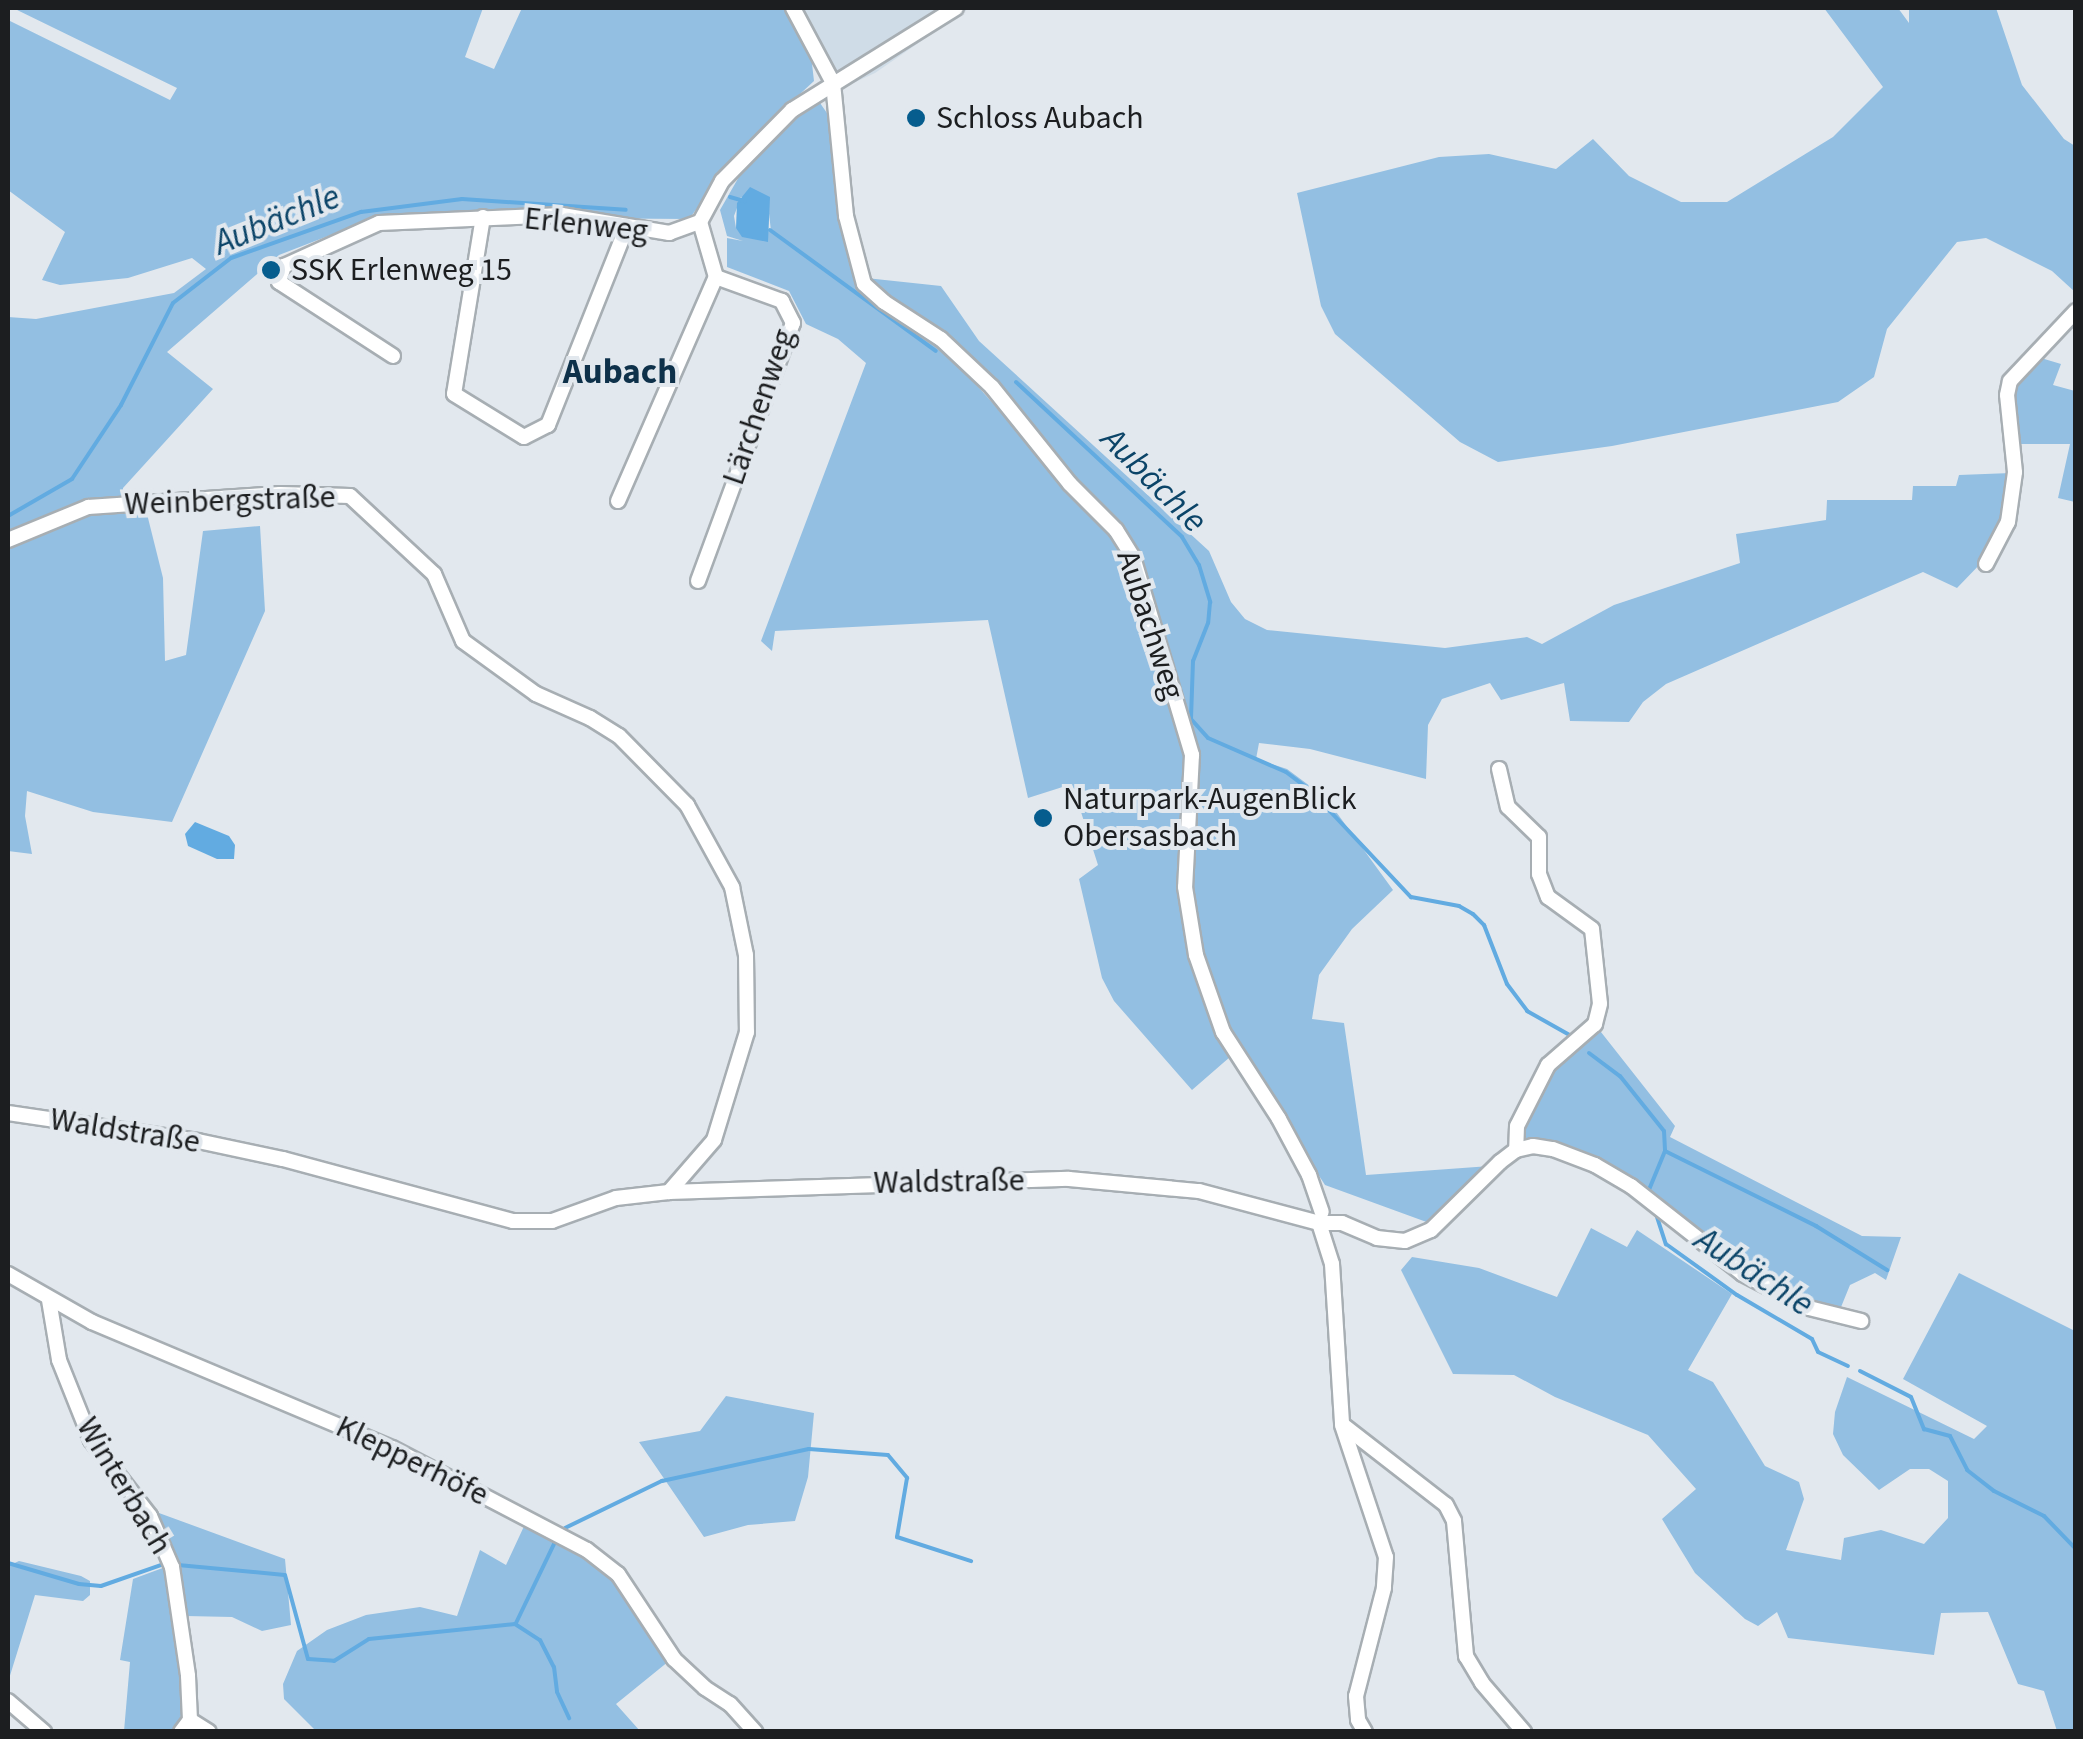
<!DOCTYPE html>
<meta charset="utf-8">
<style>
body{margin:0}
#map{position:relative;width:2083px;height:1739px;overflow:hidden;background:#e2e8ee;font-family:"Source Sans 3",sans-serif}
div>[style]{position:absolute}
.built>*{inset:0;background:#cfdce7}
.green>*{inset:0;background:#93bfe2}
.water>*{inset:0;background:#62abe1}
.stream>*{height:4px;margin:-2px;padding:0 2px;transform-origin:2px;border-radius:2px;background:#62abe1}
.roads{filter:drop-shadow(2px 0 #a7aeb3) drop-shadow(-2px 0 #a7aeb3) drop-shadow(0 2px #a7aeb3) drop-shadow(0 -2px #a7aeb3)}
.minor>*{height:14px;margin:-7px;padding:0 7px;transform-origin:7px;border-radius:7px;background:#fff}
.dots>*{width:28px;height:28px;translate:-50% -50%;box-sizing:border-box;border:5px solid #e2e8ee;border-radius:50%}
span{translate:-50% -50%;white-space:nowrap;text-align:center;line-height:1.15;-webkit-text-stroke:8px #e2e8ee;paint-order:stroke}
.poi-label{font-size:32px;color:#1c1e20}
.left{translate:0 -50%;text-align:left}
.street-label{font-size:32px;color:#1c1e20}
.water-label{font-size:35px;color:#0b4468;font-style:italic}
.neighbourhood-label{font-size:35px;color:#0e314a;font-weight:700}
.frame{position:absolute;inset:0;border:10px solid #1c1e20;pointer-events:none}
</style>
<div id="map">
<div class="built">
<i style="clip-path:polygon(783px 8px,969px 8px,875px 73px,840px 89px,815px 65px)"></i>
</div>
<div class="green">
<i style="clip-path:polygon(13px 8px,483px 8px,465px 57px,494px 69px,522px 8px,783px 8px,811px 55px,814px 81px,743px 147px,689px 219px,377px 217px,279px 255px,167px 352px,213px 389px,123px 488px,123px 499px,8px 536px,8px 317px,36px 319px,174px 293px,206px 269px,192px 258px,128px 278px,60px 285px,42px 280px,65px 232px,8px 190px,8px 20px,170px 100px,177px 88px)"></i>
<i style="clip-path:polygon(1824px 8px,1898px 8px,1909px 23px,1909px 8px,1996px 8px,2022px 85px,2064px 139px,2075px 146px,2075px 292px,2052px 271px,1986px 238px,1957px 242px,1887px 329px,1874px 377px,1838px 402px,1612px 446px,1498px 462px,1460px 442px,1335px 334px,1321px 306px,1297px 193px,1439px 157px,1489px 154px,1556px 169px,1593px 139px,1629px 176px,1681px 202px,1727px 202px,1833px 137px,1883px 87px)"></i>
<i style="clip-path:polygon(evenodd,820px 103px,829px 116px,839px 220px,855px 277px,948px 353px,1143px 572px,1003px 392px,962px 349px,889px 301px,866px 278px,941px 286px,979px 341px,1209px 551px,1231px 602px,1245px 619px,1267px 630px,1445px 648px,1527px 637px,1542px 644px,1614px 605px,1740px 563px,1736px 534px,1826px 520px,1827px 500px,1912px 500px,1913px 486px,1956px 486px,1959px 475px,2011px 473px,2006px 519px,1985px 559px,1957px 588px,1923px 572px,1666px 684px,1643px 702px,1629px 722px,1570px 721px,1564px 683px,1501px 700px,1490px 683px,1442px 699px,1428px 725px,1426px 779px,1310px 749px,1259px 743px,1256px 759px,1287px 769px,1326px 798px,1393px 890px,1352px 929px,1319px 975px,1312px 1019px,1344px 1023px,1366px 1175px,1490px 1166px,1432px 1224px,1325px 1185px,1238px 1050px,1192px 1090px,1114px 1001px,1102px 978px,1079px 879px,1098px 865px,1072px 784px,1028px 798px,988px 620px,775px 631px,772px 651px,761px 641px,866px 363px,838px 339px,806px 324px,789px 291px,727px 267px,727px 238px,743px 241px,727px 236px,720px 210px,748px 161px,812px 104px,820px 103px,767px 196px,771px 231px,736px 228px,734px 216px,741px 197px,767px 196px)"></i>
<i style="clip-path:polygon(2041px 358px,2061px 364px,2053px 385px,2075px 391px,2075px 502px,2058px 498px,2070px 444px,2018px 444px,2011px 399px,2014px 386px)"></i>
<i style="clip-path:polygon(145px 506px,163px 578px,165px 661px,186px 655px,203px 531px,260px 526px,265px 611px,172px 822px,93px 812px,27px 791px,25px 816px,32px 854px,8px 851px,8px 547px,85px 512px)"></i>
<i style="clip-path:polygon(1597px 1027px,1675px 1126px,1670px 1137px,1862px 1236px,1901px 1237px,1886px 1280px,1875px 1273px,1850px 1285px,1839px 1312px,1806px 1301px,1769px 1285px,1595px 1160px,1525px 1145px,1520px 1134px,1556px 1063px)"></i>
<i style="clip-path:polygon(1591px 1228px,1627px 1247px,1637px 1230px,1732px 1294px,1688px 1370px,1713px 1382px,1765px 1466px,1799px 1482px,1804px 1499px,1786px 1550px,1841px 1560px,1844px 1538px,1881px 1530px,1924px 1544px,1948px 1518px,1948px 1481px,1929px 1469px,1910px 1469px,1879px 1490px,1843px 1455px,1833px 1434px,1835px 1412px,1847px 1377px,1974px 1439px,1987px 1426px,1903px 1379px,1959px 1273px,2075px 1331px,2075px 1731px,2057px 1731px,2044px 1691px,2018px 1684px,1988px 1612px,1941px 1613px,1934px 1655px,1788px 1638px,1777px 1612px,1758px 1626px,1745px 1619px,1695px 1573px,1662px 1519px,1696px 1489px,1648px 1435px,1555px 1397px,1514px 1375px,1453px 1374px,1401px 1270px,1412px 1257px,1479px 1268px,1557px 1297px)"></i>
<i style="clip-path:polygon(726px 1396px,814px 1413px,808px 1477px,795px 1521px,748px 1525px,704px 1537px,639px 1442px,700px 1431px)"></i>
<i style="clip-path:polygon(148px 1509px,285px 1559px,291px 1625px,262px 1631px,232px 1617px,186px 1616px,174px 1557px)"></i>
<i style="clip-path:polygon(526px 1522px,577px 1548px,617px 1578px,669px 1661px,616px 1704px,640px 1731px,316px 1731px,284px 1699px,283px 1684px,297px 1651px,327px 1630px,366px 1615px,420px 1607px,457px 1616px,480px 1550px,506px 1565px)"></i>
<i style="clip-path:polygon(19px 1561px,81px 1576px,90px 1581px,90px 1595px,83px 1601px,35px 1595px,8px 1682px,8px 1566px)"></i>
<i style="clip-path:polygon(168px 1566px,181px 1628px,183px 1711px,174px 1731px,124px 1731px,130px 1662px,120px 1660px,133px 1579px)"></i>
</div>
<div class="water">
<i style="clip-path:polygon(750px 187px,770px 197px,768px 242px,742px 237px,736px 228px,737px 203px)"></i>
<i style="clip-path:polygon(195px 822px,229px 836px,235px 845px,234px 859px,217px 859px,188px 846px,185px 834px)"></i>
</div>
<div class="stream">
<i style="left:730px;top:197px;width:15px;rotate:16deg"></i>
<i style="left:770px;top:230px;width:205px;rotate:36.1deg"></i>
<i style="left:1016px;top:382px;width:227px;rotate:43deg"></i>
<i style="left:1182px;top:537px;width:33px;rotate:59deg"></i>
<i style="left:1199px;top:565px;width:39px;rotate:73deg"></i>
<i style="left:1210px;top:602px;width:21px;rotate:95deg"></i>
<i style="left:1208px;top:623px;width:41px;rotate:111.5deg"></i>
<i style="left:1193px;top:661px;width:58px;rotate:92deg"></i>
<i style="left:1191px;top:719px;width:25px;rotate:48deg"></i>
<i style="left:1208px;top:738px;width:85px;rotate:23.6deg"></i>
<i style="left:1286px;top:772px;width:31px;rotate:37deg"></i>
<i style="left:1311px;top:791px;width:146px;rotate:46.7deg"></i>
<i style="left:1411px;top:897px;width:49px;rotate:10.6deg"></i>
<i style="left:1459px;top:906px;width:16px;rotate:30deg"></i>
<i style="left:1473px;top:914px;width:16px;rotate:45deg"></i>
<i style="left:1484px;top:925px;width:63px;rotate:68.7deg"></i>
<i style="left:1507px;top:984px;width:34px;rotate:53deg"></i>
<i style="left:1527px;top:1011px;width:53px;rotate:29.5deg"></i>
<i style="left:8px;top:516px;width:74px;rotate:-30deg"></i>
<i style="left:72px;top:479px;width:89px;rotate:-56.5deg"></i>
<i style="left:121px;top:405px;width:114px;rotate:-63deg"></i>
<i style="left:173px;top:303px;width:73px;rotate:-37.8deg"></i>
<i style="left:231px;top:258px;width:138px;rotate:-19.5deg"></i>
<i style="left:361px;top:212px;width:102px;rotate:-7.3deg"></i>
<i style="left:462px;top:199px;width:164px;rotate:3.8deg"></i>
<i style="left:1589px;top:1053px;width:39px;rotate:37deg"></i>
<i style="left:1620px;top:1076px;width:70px;rotate:51.3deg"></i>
<i style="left:1664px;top:1131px;width:20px;rotate:87deg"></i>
<i style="left:1665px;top:1151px;width:44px;rotate:112.5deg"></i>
<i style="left:1665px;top:1151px;width:169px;rotate:26.4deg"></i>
<i style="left:1816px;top:1226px;width:84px;rotate:31.8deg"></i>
<i style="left:1656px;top:1214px;width:32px;rotate:72deg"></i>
<i style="left:1666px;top:1244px;width:87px;rotate:35.7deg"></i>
<i style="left:1737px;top:1295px;width:87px;rotate:30.4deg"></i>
<i style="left:1812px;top:1339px;width:14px;rotate:65deg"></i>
<i style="left:1818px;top:1352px;width:33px;rotate:25deg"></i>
<i style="left:1860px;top:1371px;width:57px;rotate:27deg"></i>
<i style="left:1911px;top:1397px;width:35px;rotate:68deg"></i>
<i style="left:1924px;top:1429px;width:27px;rotate:15deg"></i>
<i style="left:1950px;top:1436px;width:38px;rotate:63deg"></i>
<i style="left:1967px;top:1470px;width:34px;rotate:38deg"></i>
<i style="left:1994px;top:1491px;width:56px;rotate:26.6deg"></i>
<i style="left:2044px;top:1516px;width:46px;rotate:45.9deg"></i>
<i style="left:565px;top:1528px;width:108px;rotate:-25.9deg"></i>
<i style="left:662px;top:1481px;width:150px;rotate:-12.3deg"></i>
<i style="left:809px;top:1449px;width:79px;rotate:4.3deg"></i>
<i style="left:888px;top:1455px;width:30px;rotate:50deg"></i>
<i style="left:907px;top:1478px;width:60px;rotate:99.6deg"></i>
<i style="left:897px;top:1537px;width:78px;rotate:18deg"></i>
<i style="left:8px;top:1563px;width:74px;rotate:16.5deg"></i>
<i style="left:79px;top:1584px;width:22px;rotate:5deg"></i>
<i style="left:101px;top:1586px;width:67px;rotate:-19.2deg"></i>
<i style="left:178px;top:1565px;width:107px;rotate:5.3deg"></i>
<i style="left:285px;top:1575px;width:87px;rotate:74.7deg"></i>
<i style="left:308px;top:1659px;width:26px;rotate:4deg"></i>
<i style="left:334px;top:1661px;width:41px;rotate:-32.2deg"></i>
<i style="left:369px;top:1639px;width:147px;rotate:-5.9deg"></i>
<i style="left:515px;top:1624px;width:30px;rotate:33deg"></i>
<i style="left:540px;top:1640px;width:30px;rotate:63deg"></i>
<i style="left:554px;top:1667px;width:25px;rotate:83deg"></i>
<i style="left:557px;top:1692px;width:29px;rotate:65deg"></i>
<i style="left:516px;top:1623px;width:90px;rotate:-64.3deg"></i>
</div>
<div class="roads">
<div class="minor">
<i style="left:793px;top:8px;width:85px;rotate:61.9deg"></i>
<i style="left:833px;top:83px;width:134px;rotate:84.4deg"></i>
<i style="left:846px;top:216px;width:70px;rotate:75.2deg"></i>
<i style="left:864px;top:284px;width:27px;rotate:42deg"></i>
<i style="left:884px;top:302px;width:68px;rotate:33deg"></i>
<i style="left:941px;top:339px;width:70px;rotate:43.3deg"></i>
<i style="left:992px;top:387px;width:124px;rotate:51.2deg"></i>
<i style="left:1070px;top:484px;width:65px;rotate:45deg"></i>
<i style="left:1116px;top:530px;width:32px;rotate:58deg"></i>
<i style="left:1133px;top:557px;width:207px;rotate:73.4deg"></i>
<i style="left:1192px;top:755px;width:132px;rotate:93deg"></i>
<i style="left:1185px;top:887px;width:69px;rotate:80.8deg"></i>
<i style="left:1196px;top:955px;width:82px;rotate:70.7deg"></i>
<i style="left:1223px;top:1032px;width:103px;rotate:57.2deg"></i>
<i style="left:1279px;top:1119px;width:64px;rotate:61.8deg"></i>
<i style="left:1309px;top:1175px;width:39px;rotate:71deg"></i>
<i style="left:483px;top:217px;width:179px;rotate:99.3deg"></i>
<i style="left:454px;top:394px;width:82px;rotate:31.6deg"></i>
<i style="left:524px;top:437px;width:27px;rotate:-27deg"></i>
<i style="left:548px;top:425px;width:211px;rotate:-68.3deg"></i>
<i style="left:393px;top:356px;width:136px;rotate:-147deg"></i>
<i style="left:279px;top:282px;width:17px;rotate:-73deg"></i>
<i style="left:284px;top:266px;width:104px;rotate:-24.4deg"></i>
<i style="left:379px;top:223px;width:183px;rotate:-2.5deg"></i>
<i style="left:562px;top:215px;width:109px;rotate:9.5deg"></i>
<i style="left:669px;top:233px;width:33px;rotate:-20deg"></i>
<i style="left:700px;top:222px;width:47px;rotate:-61.8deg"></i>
<i style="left:722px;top:181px;width:100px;rotate:-45.4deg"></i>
<i style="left:792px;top:110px;width:193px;rotate:-31.9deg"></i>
<i style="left:618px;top:501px;width:244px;rotate:-66.4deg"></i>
<i style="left:716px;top:277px;width:57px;rotate:-106.2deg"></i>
<i style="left:8px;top:540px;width:87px;rotate:-22.4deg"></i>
<i style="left:88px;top:507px;width:192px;rotate:-3.9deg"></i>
<i style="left:280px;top:494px;width:70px;rotate:1.6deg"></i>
<i style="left:350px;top:496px;width:115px;rotate:42.9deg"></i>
<i style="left:434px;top:574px;width:73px;rotate:66.6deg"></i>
<i style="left:463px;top:641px;width:90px;rotate:36deg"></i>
<i style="left:536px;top:694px;width:59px;rotate:24deg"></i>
<i style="left:590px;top:718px;width:34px;rotate:32deg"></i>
<i style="left:619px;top:736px;width:97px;rotate:45.4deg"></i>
<i style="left:687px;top:805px;width:94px;rotate:61.2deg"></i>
<i style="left:732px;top:887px;width:69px;rotate:78.4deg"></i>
<i style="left:746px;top:955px;width:77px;rotate:89.3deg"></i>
<i style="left:747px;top:1032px;width:113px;rotate:107deg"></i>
<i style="left:714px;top:1140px;width:69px;rotate:130.9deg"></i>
<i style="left:1986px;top:564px;width:47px;rotate:-62.4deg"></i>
<i style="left:2008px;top:522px;width:50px;rotate:-82deg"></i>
<i style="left:2015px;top:472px;width:77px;rotate:-95.9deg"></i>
<i style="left:2007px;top:395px;width:14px;rotate:-78deg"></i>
<i style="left:2010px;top:381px;width:96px;rotate:-46.7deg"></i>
<i style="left:698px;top:581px;width:275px;rotate:-69.8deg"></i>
<i style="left:793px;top:323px;width:25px;rotate:-117deg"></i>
<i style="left:782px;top:301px;width:70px;rotate:-160deg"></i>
<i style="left:1499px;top:769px;width:39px;rotate:77deg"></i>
<i style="left:1508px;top:807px;width:43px;rotate:44.1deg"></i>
<i style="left:1539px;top:837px;width:37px;rotate:90deg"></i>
<i style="left:1539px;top:874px;width:25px;rotate:69deg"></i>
<i style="left:1548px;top:897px;width:54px;rotate:36deg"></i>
<i style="left:1592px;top:929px;width:75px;rotate:83.9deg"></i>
<i style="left:1600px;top:1004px;width:21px;rotate:104deg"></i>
<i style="left:1595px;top:1024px;width:62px;rotate:138.9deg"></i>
<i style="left:1548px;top:1065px;width:68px;rotate:116.9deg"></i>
<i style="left:1517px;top:1126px;width:24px;rotate:92deg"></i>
<i style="left:8px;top:1113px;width:192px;rotate:8.4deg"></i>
<i style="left:198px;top:1141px;width:87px;rotate:12deg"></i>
<i style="left:283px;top:1159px;width:238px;rotate:15.1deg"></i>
<i style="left:513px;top:1221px;width:39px"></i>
<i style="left:552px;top:1221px;width:68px;rotate:-19.8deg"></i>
<i style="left:616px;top:1198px;width:53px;rotate:-6.5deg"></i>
<i style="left:669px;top:1192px;width:400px;rotate:-1.9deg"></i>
<i style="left:1069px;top:1179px;width:131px;rotate:5.3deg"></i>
<i style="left:1199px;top:1191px;width:124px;rotate:14.9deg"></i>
<i style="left:1319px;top:1223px;width:23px"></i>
<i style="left:1342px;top:1223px;width:38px;rotate:23deg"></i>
<i style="left:1377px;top:1238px;width:28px;rotate:6deg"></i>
<i style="left:1405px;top:1241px;width:28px;rotate:-23deg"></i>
<i style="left:1431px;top:1230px;width:97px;rotate:-44.6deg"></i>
<i style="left:1500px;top:1162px;width:20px;rotate:-37deg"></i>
<i style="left:1516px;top:1150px;width:17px;rotate:-13deg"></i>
<i style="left:1533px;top:1146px;width:20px;rotate:9deg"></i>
<i style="left:1553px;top:1149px;width:45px;rotate:20.9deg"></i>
<i style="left:1595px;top:1165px;width:42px;rotate:30.3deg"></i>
<i style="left:1631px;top:1186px;width:142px;rotate:38.2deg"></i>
<i style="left:1743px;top:1274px;width:74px;rotate:27.3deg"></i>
<i style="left:1809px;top:1308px;width:54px;rotate:14deg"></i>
<i style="left:1319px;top:1223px;width:43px;rotate:72.4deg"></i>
<i style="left:1332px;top:1264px;width:161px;rotate:86.4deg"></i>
<i style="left:1342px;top:1425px;width:139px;rotate:71.6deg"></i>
<i style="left:1386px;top:1557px;width:31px;rotate:94deg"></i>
<i style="left:1384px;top:1588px;width:112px;rotate:104.5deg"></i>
<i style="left:1356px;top:1696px;width:24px;rotate:85deg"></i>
<i style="left:1358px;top:1720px;width:14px;rotate:60deg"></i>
<i style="left:8px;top:1274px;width:97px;rotate:29.7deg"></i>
<i style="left:92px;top:1322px;width:325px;rotate:22.8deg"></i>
<i style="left:392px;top:1448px;width:220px;rotate:27.6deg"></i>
<i style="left:587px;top:1550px;width:39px;rotate:38deg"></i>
<i style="left:618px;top:1574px;width:102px;rotate:56.6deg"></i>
<i style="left:674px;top:1659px;width:42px;rotate:43.1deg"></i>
<i style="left:705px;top:1688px;width:30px;rotate:33deg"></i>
<i style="left:730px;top:1704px;width:38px;rotate:48deg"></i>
<i style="left:49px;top:1300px;width:61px;rotate:80.5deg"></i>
<i style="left:59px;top:1360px;width:86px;rotate:68.2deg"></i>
<i style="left:91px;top:1440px;width:96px;rotate:52.2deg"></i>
<i style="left:150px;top:1516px;width:56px;rotate:66.7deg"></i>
<i style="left:172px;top:1567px;width:110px;rotate:81.6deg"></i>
<i style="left:188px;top:1676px;width:44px;rotate:87.4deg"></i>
<i style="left:190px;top:1720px;width:15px;rotate:127deg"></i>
<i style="left:1343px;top:1425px;width:130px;rotate:37.8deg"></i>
<i style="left:1446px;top:1505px;width:18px;rotate:63deg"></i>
<i style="left:1454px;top:1521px;width:136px;rotate:84.9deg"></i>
<i style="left:1466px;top:1656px;width:31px;rotate:59deg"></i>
<i style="left:1482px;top:1683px;width:65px;rotate:49.4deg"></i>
<i style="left:8px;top:1701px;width:48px;rotate:40.7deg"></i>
<i style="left:190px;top:1720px;width:22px;rotate:32deg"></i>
</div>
</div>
<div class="dots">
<i style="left:916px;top:118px;background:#065d8e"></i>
<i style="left:271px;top:270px;background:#065d8e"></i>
<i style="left:1043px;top:818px;background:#065d8e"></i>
</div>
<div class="poi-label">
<span class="left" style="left:936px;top:118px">Schloss Aubach</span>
<span class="left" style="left:291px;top:270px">SSK Erlenweg 15</span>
<span class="left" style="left:1063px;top:818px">Naturpark-AugenBlick<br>Obersasbach</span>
</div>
<div class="street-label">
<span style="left:586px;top:225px;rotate:6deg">Erlenweg</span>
<span style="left:759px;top:407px;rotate:-71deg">Lärchenweg</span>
<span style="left:230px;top:501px;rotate:-2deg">Weinbergstraße</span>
<span style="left:1150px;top:625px;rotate:72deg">Aubachweg</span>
<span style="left:125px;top:1131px;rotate:9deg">Waldstraße</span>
<span style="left:949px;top:1182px;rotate:-1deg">Waldstraße</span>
<span style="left:412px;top:1461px;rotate:26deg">Klepperhöfe</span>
<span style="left:124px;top:1486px;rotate:59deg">Winterbach</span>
</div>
<div class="water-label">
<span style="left:277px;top:220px;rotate:-22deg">Aubächle</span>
<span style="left:1154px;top:480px;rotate:45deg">Aubächle</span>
<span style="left:1754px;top:1272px;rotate:33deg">Aubächle</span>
</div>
<div class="neighbourhood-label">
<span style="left:620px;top:372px">Aubach</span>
</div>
<div class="frame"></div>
</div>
